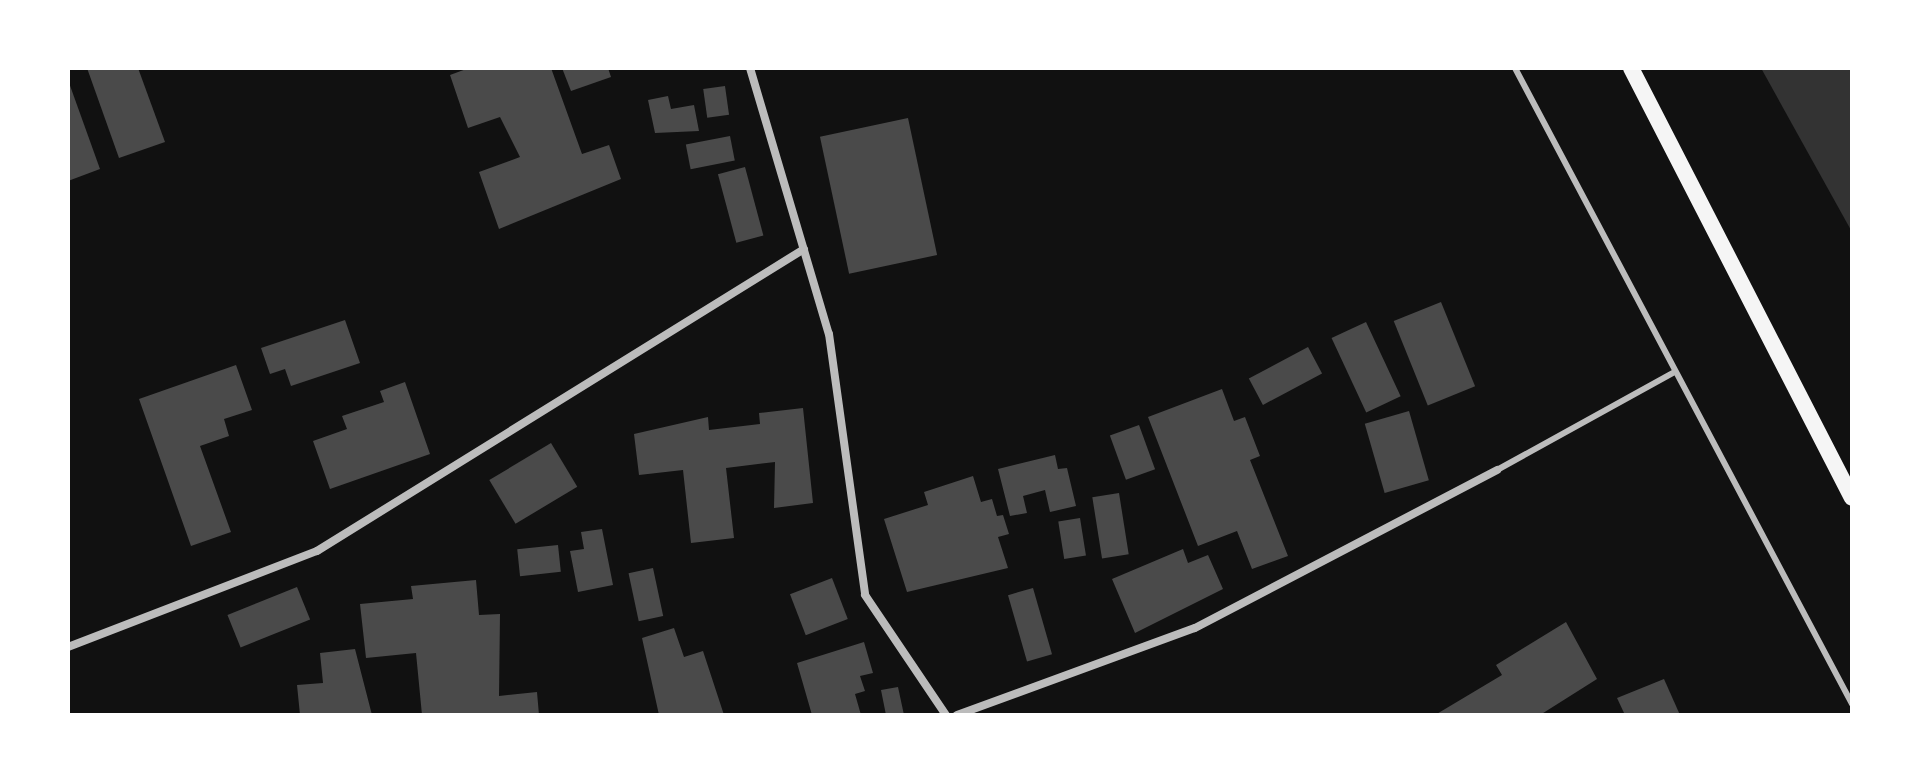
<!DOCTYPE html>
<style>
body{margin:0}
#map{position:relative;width:1920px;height:783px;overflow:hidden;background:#111;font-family:"Work Sans",sans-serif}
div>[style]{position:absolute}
.water>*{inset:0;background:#333}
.building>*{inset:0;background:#4a4a4a;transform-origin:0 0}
.service>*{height:6px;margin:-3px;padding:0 3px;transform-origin:3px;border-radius:3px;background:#bcbcbc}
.minor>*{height:8px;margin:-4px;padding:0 4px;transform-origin:4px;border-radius:4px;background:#bcbcbc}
.secondary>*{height:16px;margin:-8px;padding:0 8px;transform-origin:8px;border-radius:8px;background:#f5f5f5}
span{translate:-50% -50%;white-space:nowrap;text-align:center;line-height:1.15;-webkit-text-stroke:7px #fff;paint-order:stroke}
.frame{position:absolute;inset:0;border:70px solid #fff;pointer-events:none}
</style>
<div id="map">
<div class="water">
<i style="clip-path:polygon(1761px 68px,1852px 68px,1852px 232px)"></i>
</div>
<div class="building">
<i style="clip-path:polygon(87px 68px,138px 68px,165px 142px,119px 158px)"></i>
<i style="clip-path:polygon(469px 68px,551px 68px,582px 154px,609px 145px,621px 179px,499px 229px,479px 172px,520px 157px,500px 117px,468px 128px,450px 75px)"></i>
<i style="clip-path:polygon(562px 68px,608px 68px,611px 77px,571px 91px)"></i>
<i style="clip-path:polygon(68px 80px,100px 169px,68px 181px)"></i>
<i style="left:725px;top:86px;width:29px;height:22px;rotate:82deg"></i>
<i style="clip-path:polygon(668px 96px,671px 109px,694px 105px,699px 131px,655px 133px,648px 100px)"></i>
<i style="left:908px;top:118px;width:140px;height:90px;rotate:78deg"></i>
<i style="left:730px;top:136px;width:25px;height:45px;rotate:79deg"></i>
<i style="left:745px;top:167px;width:71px;height:28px;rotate:75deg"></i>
<i style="left:1441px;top:302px;width:91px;height:51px;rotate:68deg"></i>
<i style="clip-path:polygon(345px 320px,360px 363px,291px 386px,285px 369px,270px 374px,261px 348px)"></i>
<i style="left:1366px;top:322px;width:82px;height:38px;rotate:65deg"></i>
<i style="left:1308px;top:347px;width:30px;height:67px;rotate:62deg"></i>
<i style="clip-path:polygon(236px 365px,252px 410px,224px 419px,229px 436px,200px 446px,231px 532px,191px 546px,139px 399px)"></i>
<i style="clip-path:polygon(405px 382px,430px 454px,330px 489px,313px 441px,347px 429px,342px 416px,384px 402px,380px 391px)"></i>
<i style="clip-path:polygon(1222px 389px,1234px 421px,1245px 417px,1260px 456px,1250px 460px,1288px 556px,1252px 569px,1237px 531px,1198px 546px,1148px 417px)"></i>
<i style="clip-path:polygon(803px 408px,813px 503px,774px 508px,775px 462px,726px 468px,734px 538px,691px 543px,683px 470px,639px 475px,634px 434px,708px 417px,709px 430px,760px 424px,759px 413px)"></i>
<i style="left:1409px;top:411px;width:72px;height:46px;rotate:74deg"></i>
<i style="left:1139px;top:425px;width:47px;height:31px;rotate:70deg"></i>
<i style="left:551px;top:443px;width:51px;height:72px;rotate:59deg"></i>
<i style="clip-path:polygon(1055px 455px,1058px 469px,1067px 468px,1076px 506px,1050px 512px,1045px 490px,1023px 496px,1027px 513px,1010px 516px,998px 469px)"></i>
<i style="clip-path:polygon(973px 476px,981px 502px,992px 499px,997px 516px,1003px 515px,1009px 534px,998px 537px,1008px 568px,907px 592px,884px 519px,928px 505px,924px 492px)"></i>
<i style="left:1119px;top:493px;width:62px;height:27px;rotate:81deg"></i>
<i style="left:1080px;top:518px;width:38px;height:22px;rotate:81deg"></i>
<i style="clip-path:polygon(602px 529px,613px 585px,578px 592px,570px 551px,584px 549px,581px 532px)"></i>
<i style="left:558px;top:545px;width:27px;height:41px;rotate:84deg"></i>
<i style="clip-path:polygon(1183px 549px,1188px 563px,1208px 555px,1223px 589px,1135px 633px,1112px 579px)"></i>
<i style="left:653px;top:568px;width:49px;height:25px;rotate:78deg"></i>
<i style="left:832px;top:578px;width:44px;height:45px;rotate:69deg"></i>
<i style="clip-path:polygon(476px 580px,479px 615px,500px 614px,499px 696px,537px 692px,539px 715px,422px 715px,416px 653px,366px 658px,360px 604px,413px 599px,411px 586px)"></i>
<i style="left:297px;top:587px;width:35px;height:75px;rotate:68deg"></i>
<i style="left:1033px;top:588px;width:69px;height:26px;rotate:74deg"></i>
<i style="clip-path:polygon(1566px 622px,1597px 679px,1540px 715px,1435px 715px,1502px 675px,1496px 665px)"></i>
<i style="clip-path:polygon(674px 628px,684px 657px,703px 651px,724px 715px,659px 715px,642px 638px)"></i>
<i style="clip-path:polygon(864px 642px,873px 673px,860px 676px,865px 691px,855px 694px,861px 715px,812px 715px,797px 663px)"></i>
<i style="clip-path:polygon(355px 649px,372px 715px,300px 715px,297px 685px,323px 683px,320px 653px)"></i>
<i style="clip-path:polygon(1664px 679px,1680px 715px,1625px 715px,1617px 698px)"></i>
<i style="clip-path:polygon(898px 687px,904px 715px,886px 715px,881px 690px)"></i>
</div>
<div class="service">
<i style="left:1515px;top:68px;width:720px;rotate:62.08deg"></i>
<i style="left:1497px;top:470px;width:201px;rotate:-28.9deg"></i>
</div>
<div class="minor">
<i style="left:750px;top:68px;width:277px;rotate:73.5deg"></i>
<i style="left:829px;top:334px;width:263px;rotate:82.1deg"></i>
<i style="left:865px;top:595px;width:145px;rotate:56deg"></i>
<i style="left:68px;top:647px;width:267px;rotate:-21.1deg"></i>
<i style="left:317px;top:551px;width:573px;rotate:-31.8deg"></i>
<i style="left:957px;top:715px;width:253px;rotate:-20.1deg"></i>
<i style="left:1195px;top:628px;width:341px;rotate:-27.6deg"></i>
</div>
<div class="secondary">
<i style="left:1631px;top:68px;width:483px;rotate:62.8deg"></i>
</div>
<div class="frame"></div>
</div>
